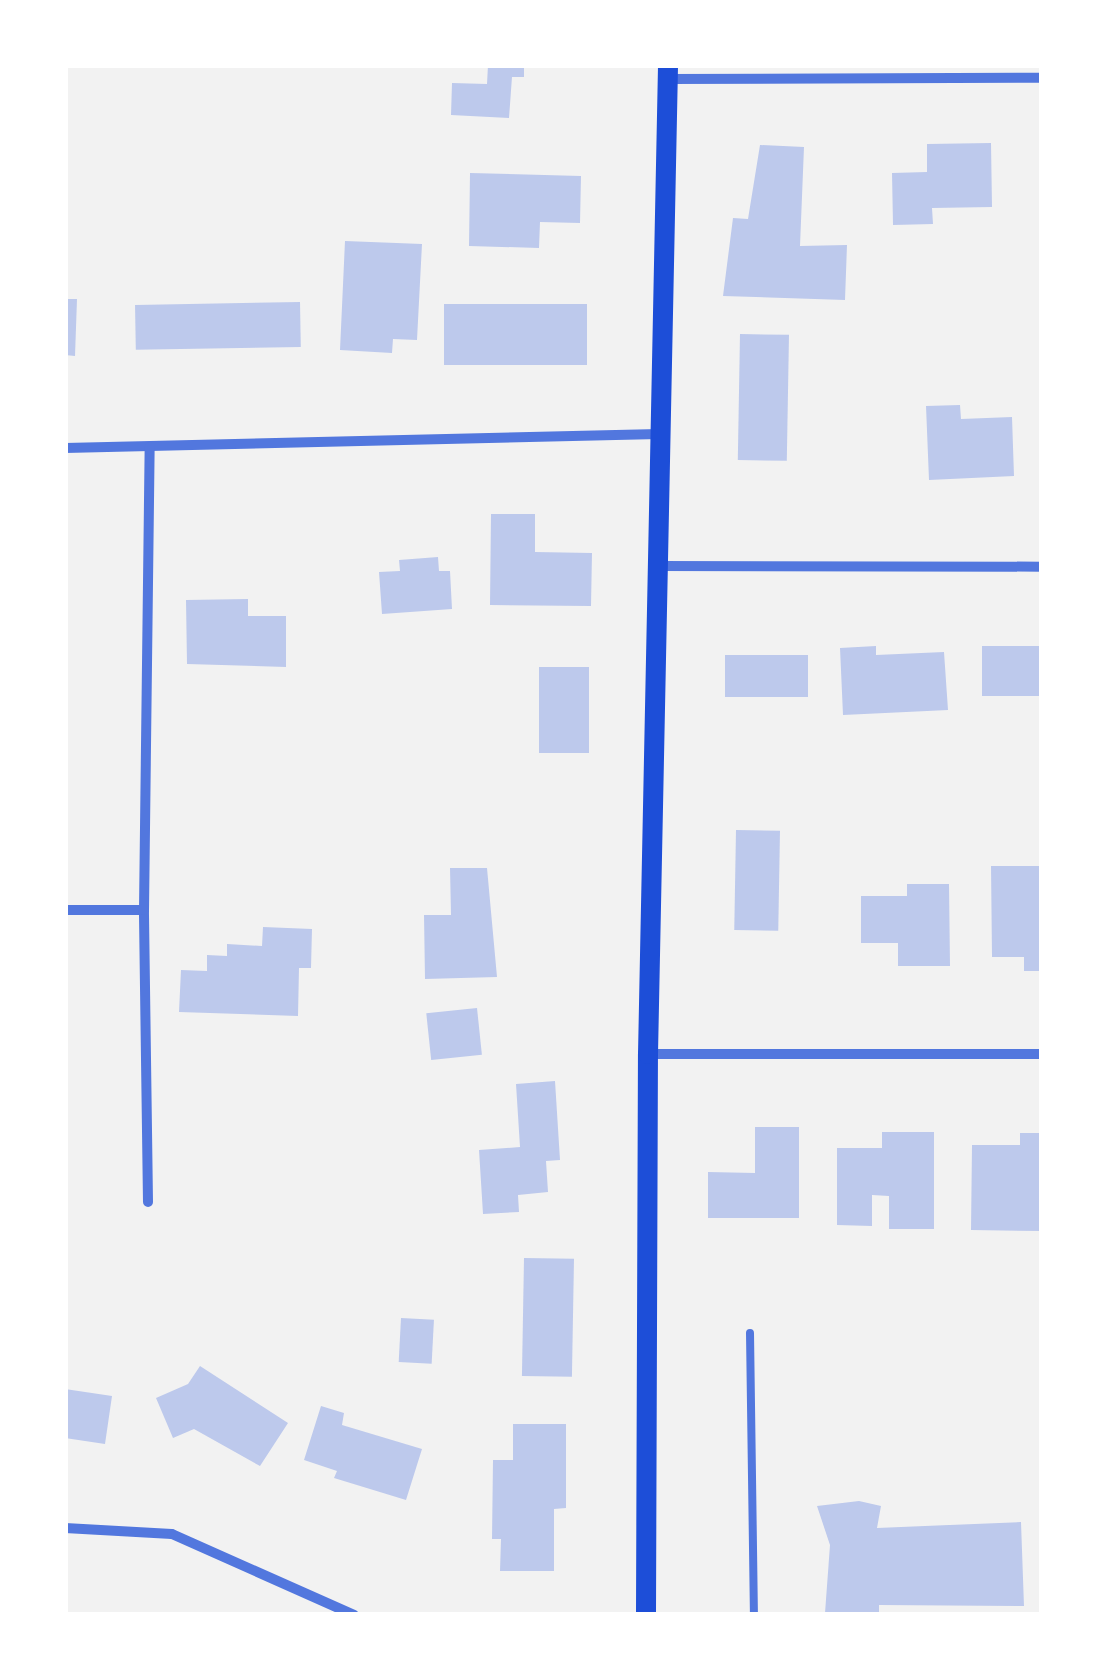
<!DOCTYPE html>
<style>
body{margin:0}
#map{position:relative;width:1107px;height:1680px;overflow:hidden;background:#f2f2f2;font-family:"DM Sans",sans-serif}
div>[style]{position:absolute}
.building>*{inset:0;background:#bdc9ec;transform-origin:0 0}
.service>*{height:8px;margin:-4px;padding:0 4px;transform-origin:4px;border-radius:4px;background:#5277de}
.minor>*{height:10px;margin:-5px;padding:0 5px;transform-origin:5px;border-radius:5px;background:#5277de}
.secondary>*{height:20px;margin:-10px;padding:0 10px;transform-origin:10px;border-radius:10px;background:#1d4ed8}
span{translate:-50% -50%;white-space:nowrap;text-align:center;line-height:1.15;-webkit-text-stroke:10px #fff;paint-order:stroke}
.frame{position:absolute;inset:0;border:68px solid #fff;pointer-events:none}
</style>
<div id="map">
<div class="building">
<i style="clip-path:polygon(488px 65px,524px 65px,524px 77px,512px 77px,509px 118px,451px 115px,452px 83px,487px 84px)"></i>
<i style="clip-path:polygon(991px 143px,992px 207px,932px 208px,933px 224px,893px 225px,892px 173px,927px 172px,927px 144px)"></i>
<i style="clip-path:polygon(760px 145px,804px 147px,800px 246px,847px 245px,845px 300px,723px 296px,733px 218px,748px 219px)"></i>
<i style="clip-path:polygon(470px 173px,581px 176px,580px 223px,540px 222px,539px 248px,469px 246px)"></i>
<i style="clip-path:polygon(345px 241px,422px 244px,417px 340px,393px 339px,392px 353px,340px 350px)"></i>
<i style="clip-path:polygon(65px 299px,77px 299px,75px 356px,65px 355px)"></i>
<i style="left:300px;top:302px;width:45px;height:165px;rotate:89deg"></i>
<i style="left:587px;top:304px;width:61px;height:143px;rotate:90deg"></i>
<i style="left:740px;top:334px;width:49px;height:126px;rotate:1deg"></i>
<i style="clip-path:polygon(960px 405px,961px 419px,1012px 417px,1014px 476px,929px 480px,926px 406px)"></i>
<i style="clip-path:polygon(491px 514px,535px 514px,535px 552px,592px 553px,591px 606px,490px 605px)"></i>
<i style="clip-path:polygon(438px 557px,439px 571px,450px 571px,452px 609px,382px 614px,379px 572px,400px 571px,399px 560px)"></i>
<i style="clip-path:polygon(248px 599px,248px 616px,286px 616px,286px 667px,187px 664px,186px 600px)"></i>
<i style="clip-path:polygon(876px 646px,876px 655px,944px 652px,948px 710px,843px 715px,840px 648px)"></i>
<i style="left:982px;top:646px;width:60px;height:50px"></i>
<i style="left:725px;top:655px;width:83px;height:42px"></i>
<i style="left:539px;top:667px;width:50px;height:86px"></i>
<i style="left:736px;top:830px;width:44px;height:100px;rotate:1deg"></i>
<i style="clip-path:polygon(991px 866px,1039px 866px,1042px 971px,1024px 971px,1024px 957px,992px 957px)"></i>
<i style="clip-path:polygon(450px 868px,487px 868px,497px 977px,425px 979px,424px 915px,451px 915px)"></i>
<i style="clip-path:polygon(907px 884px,949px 884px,950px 966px,898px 966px,898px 943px,861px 943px,861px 896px,907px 896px)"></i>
<i style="clip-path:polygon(263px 927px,312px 929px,311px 968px,299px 968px,298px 1016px,179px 1012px,181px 970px,207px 971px,207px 955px,227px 956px,227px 944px,262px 946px)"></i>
<i style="left:477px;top:1008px;width:47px;height:51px;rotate:84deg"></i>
<i style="clip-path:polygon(555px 1081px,560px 1160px,546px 1161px,548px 1192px,518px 1195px,519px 1212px,483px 1214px,479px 1150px,520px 1147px,516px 1084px)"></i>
<i style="clip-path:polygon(755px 1127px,799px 1127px,799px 1218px,708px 1218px,708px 1172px,755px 1173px)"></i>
<i style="clip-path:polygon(882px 1132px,934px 1132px,934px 1229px,889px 1229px,889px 1196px,872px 1195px,872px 1226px,837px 1225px,837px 1148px,882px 1148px)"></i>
<i style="clip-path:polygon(1020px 1133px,1042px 1133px,1042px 1231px,971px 1230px,972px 1145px,1020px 1145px)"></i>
<i style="left:524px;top:1258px;width:50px;height:118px;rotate:1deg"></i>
<i style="left:401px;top:1318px;width:33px;height:44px;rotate:3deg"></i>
<i style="clip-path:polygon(200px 1366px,288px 1423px,260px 1466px,194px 1429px,173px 1438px,156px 1398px,188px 1384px)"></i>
<i style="clip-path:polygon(65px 1389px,112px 1396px,105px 1444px,65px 1438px)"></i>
<i style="clip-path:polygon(321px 1406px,344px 1413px,342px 1425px,422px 1449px,406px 1500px,334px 1478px,337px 1471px,304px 1460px)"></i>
<i style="clip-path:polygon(513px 1424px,566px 1424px,566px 1508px,554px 1509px,554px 1571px,500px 1571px,501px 1539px,492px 1539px,493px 1460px,513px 1460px)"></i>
<i style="clip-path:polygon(859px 1501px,881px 1506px,877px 1528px,1021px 1522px,1024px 1606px,879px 1605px,879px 1613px,825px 1613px,830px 1545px,817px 1506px)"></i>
</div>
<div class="service">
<i style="left:750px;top:1333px;width:282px;rotate:89.2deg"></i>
</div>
<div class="minor">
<i style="left:668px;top:79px;width:374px;rotate:-0.2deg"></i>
<i style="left:65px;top:448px;width:594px;rotate:-1.35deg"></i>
<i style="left:658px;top:566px;width:384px;rotate:0.1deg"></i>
<i style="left:65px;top:910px;width:79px"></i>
<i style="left:648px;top:1054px;width:394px"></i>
<i style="left:148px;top:1202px;width:292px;rotate:-90.8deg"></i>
<i style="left:144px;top:910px;width:463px;rotate:-89.3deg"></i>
<i style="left:65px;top:1528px;width:107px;rotate:3.2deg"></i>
<i style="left:172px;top:1534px;width:199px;rotate:24deg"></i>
</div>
<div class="secondary">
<i style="left:646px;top:1615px;width:561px;rotate:-89.8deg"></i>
<i style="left:648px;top:1054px;width:989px;rotate:-88.84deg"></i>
</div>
<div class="frame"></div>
</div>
